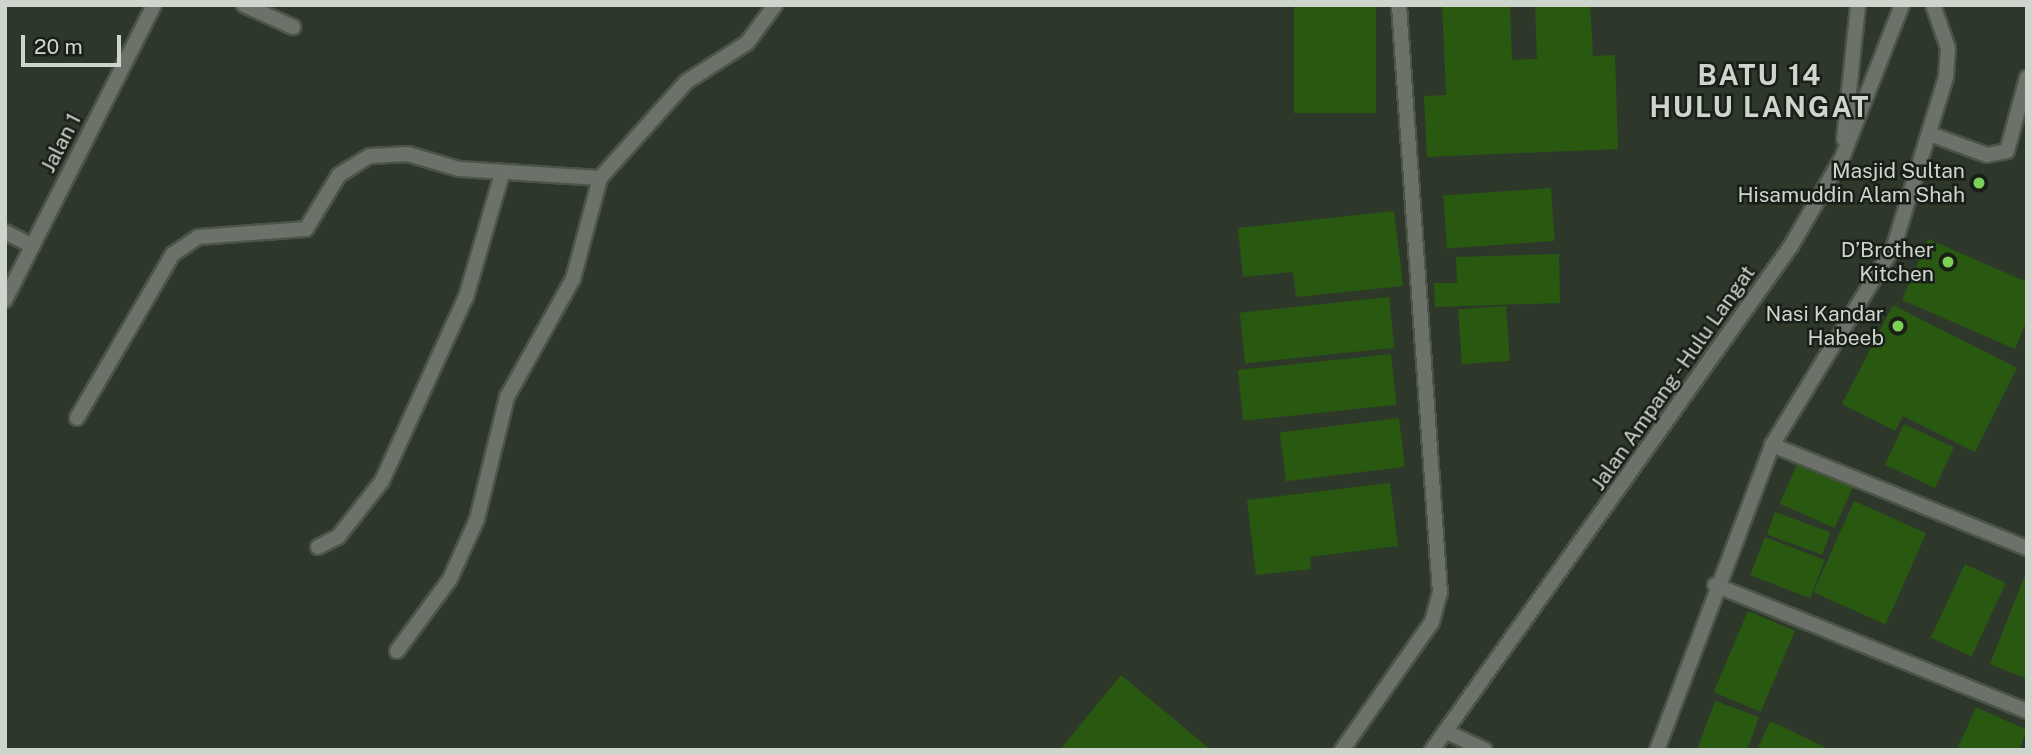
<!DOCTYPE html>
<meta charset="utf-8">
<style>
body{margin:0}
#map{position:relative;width:2032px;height:755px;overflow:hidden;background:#2e382a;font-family:"Public Sans",sans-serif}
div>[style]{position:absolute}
.building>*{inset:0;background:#295811;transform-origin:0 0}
.roads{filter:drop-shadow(2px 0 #4b5447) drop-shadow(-2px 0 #4b5447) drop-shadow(0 2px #4b5447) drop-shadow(0 -2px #4b5447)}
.service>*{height:14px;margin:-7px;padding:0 7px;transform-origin:7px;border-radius:7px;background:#6c716a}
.minor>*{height:14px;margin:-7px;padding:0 7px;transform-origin:7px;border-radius:7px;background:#6c716a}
.tertiary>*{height:14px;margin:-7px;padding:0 7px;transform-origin:7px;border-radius:7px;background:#6c716a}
.dots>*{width:19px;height:19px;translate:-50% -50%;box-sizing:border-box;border:4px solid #191e18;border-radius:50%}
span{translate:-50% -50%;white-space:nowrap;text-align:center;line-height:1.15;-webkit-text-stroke:5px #191e18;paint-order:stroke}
.street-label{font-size:21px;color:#ced5cc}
.poi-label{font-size:21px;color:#ced5cc}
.right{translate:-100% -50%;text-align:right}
.district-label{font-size:28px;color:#ced5cc;font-weight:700;letter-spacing:2px}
.frame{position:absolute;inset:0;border:7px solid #ced5cc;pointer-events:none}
.scale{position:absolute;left:21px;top:35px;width:100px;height:32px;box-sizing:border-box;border:4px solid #ced5cc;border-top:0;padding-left:9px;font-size:21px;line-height:24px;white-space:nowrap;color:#ced5cc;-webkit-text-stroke:5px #191e18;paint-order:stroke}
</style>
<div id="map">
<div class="building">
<i style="left:1294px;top:5px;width:82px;height:108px"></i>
<i style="clip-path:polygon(1442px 5px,1510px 5px,1512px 60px,1537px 59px,1535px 6px,1590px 5px,1593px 56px,1615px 55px,1618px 149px,1427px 157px,1424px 96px,1446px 95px)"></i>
<i style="left:1551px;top:188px;width:53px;height:108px;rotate:86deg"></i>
<i style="clip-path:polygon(1394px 211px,1403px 286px,1296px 297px,1293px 272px,1243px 277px,1238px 228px)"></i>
<i style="clip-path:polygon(1928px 239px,2027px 282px,2027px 320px,2015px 349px,1902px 300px)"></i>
<i style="clip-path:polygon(1559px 254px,1560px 303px,1435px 307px,1434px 283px,1457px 283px,1456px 257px)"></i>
<i style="left:1389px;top:297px;width:51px;height:150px;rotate:84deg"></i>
<i style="clip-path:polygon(1893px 305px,2017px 368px,1975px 452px,1903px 416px,1895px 431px,1842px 404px)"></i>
<i style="left:1506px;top:306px;width:55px;height:48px;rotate:86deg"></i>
<i style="left:1391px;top:354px;width:51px;height:154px;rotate:84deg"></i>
<i style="left:1399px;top:418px;width:49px;height:120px;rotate:83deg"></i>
<i style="left:1904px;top:424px;width:55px;height:45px;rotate:25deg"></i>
<i style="left:1800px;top:458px;width:60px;height:50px;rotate:24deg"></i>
<i style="clip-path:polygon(1390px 483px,1398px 546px,1310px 557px,1311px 569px,1256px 575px,1247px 500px)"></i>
<i style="left:1854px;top:501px;width:79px;height:100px;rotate:24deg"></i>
<i style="left:1775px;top:512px;width:59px;height:24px;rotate:20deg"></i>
<i style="left:1765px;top:537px;width:64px;height:41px;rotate:21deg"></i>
<i style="left:1965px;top:564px;width:45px;height:81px;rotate:25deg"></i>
<i style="clip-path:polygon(2027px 570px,2027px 679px,1990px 664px)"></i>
<i style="left:1748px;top:611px;width:51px;height:88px;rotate:23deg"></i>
<i style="clip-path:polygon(1121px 675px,1211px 750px,1060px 750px)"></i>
<i style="clip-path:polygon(1715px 701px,1759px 717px,1747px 750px,1697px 750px)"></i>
<i style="clip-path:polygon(1976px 707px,2027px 730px,2019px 750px,1957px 750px)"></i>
<i style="clip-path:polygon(1770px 721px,1831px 750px,1757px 750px)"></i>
</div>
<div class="roads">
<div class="service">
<i style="left:1930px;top:134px;width:61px;rotate:20.2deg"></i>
<i style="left:1987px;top:155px;width:20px;rotate:-11deg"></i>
<i style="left:2007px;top:151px;width:76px;rotate:-74.7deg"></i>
</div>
<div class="minor">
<i style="left:244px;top:5px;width:54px;rotate:24.2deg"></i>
<i style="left:5px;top:232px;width:31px;rotate:27deg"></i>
<i style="left:5px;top:300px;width:330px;rotate:-63.2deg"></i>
<i style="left:77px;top:418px;width:190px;rotate:-59.7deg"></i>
<i style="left:173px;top:254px;width:30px;rotate:-34deg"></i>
<i style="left:198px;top:237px;width:108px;rotate:-4.2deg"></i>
<i style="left:306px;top:229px;width:63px;rotate:-58.6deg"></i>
<i style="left:339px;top:175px;width:36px;rotate:-32deg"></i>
<i style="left:370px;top:156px;width:38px;rotate:-3deg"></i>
<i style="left:408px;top:154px;width:53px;rotate:16.4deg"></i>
<i style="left:459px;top:169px;width:141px;rotate:3.7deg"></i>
<i style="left:1772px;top:445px;width:275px;rotate:22deg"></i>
<i style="left:318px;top:547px;width:22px;rotate:-27deg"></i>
<i style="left:338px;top:537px;width:71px;rotate:-51.8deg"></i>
<i style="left:382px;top:481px;width:202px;rotate:-65.5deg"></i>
<i style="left:466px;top:297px;width:128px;rotate:-73.7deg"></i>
<i style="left:1715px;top:585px;width:336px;rotate:22deg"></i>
<i style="left:397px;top:651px;width:89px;rotate:-53.6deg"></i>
<i style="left:450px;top:579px;width:66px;rotate:-65.8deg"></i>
<i style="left:477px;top:519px;width:126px;rotate:-76.2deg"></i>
<i style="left:507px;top:397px;width:135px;rotate:-60.8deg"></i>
<i style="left:573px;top:279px;width:105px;rotate:-75deg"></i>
<i style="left:600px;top:178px;width:129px;rotate:-48.1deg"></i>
<i style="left:686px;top:82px;width:72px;rotate:-32.6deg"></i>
<i style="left:747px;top:43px;width:47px;rotate:-53.6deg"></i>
<i style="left:1445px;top:731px;width:44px;rotate:25.4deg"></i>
<i style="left:1342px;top:750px;width:156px;rotate:-54.9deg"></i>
<i style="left:1432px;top:622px;width:30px;rotate:-75deg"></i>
<i style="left:1440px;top:593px;width:589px;rotate:-93.99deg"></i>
<i style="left:1657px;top:750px;width:326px;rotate:-69.3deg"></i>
<i style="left:1772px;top:445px;width:233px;rotate:-58.5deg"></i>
<i style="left:1894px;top:246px;width:177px;rotate:-72.9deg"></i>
<i style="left:1946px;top:77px;width:29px;rotate:-86deg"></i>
<i style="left:1948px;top:48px;width:46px;rotate:-109.2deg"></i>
</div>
<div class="tertiary">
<i style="left:1844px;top:139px;width:135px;rotate:-84deg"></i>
<i style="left:1432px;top:750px;width:619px;rotate:-54.54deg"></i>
<i style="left:1791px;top:246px;width:102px;rotate:-59.9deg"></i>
<i style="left:1842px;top:158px;width:164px;rotate:-68.6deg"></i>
</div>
</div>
<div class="dots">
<i style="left:1979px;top:183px;background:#7bd156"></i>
<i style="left:1948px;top:262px;background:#7bd156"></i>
<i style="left:1898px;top:326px;background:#7bd156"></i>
</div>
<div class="street-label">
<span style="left:61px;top:143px;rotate:-63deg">Jalan 1</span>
<span style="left:1673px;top:378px;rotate:-55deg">Jalan Ampang - Hulu Langat</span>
</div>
<div class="poi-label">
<span class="right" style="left:1965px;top:183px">Masjid Sultan<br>Hisamuddin Alam Shah</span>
<span class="right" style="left:1934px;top:262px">D’Brother<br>Kitchen</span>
<span class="right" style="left:1884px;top:326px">Nasi Kandar<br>Habeeb</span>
</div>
<div class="district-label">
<span style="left:1760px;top:91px">BATU 14<br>HULU LANGAT</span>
</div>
<div class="frame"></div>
<div class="scale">20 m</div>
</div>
